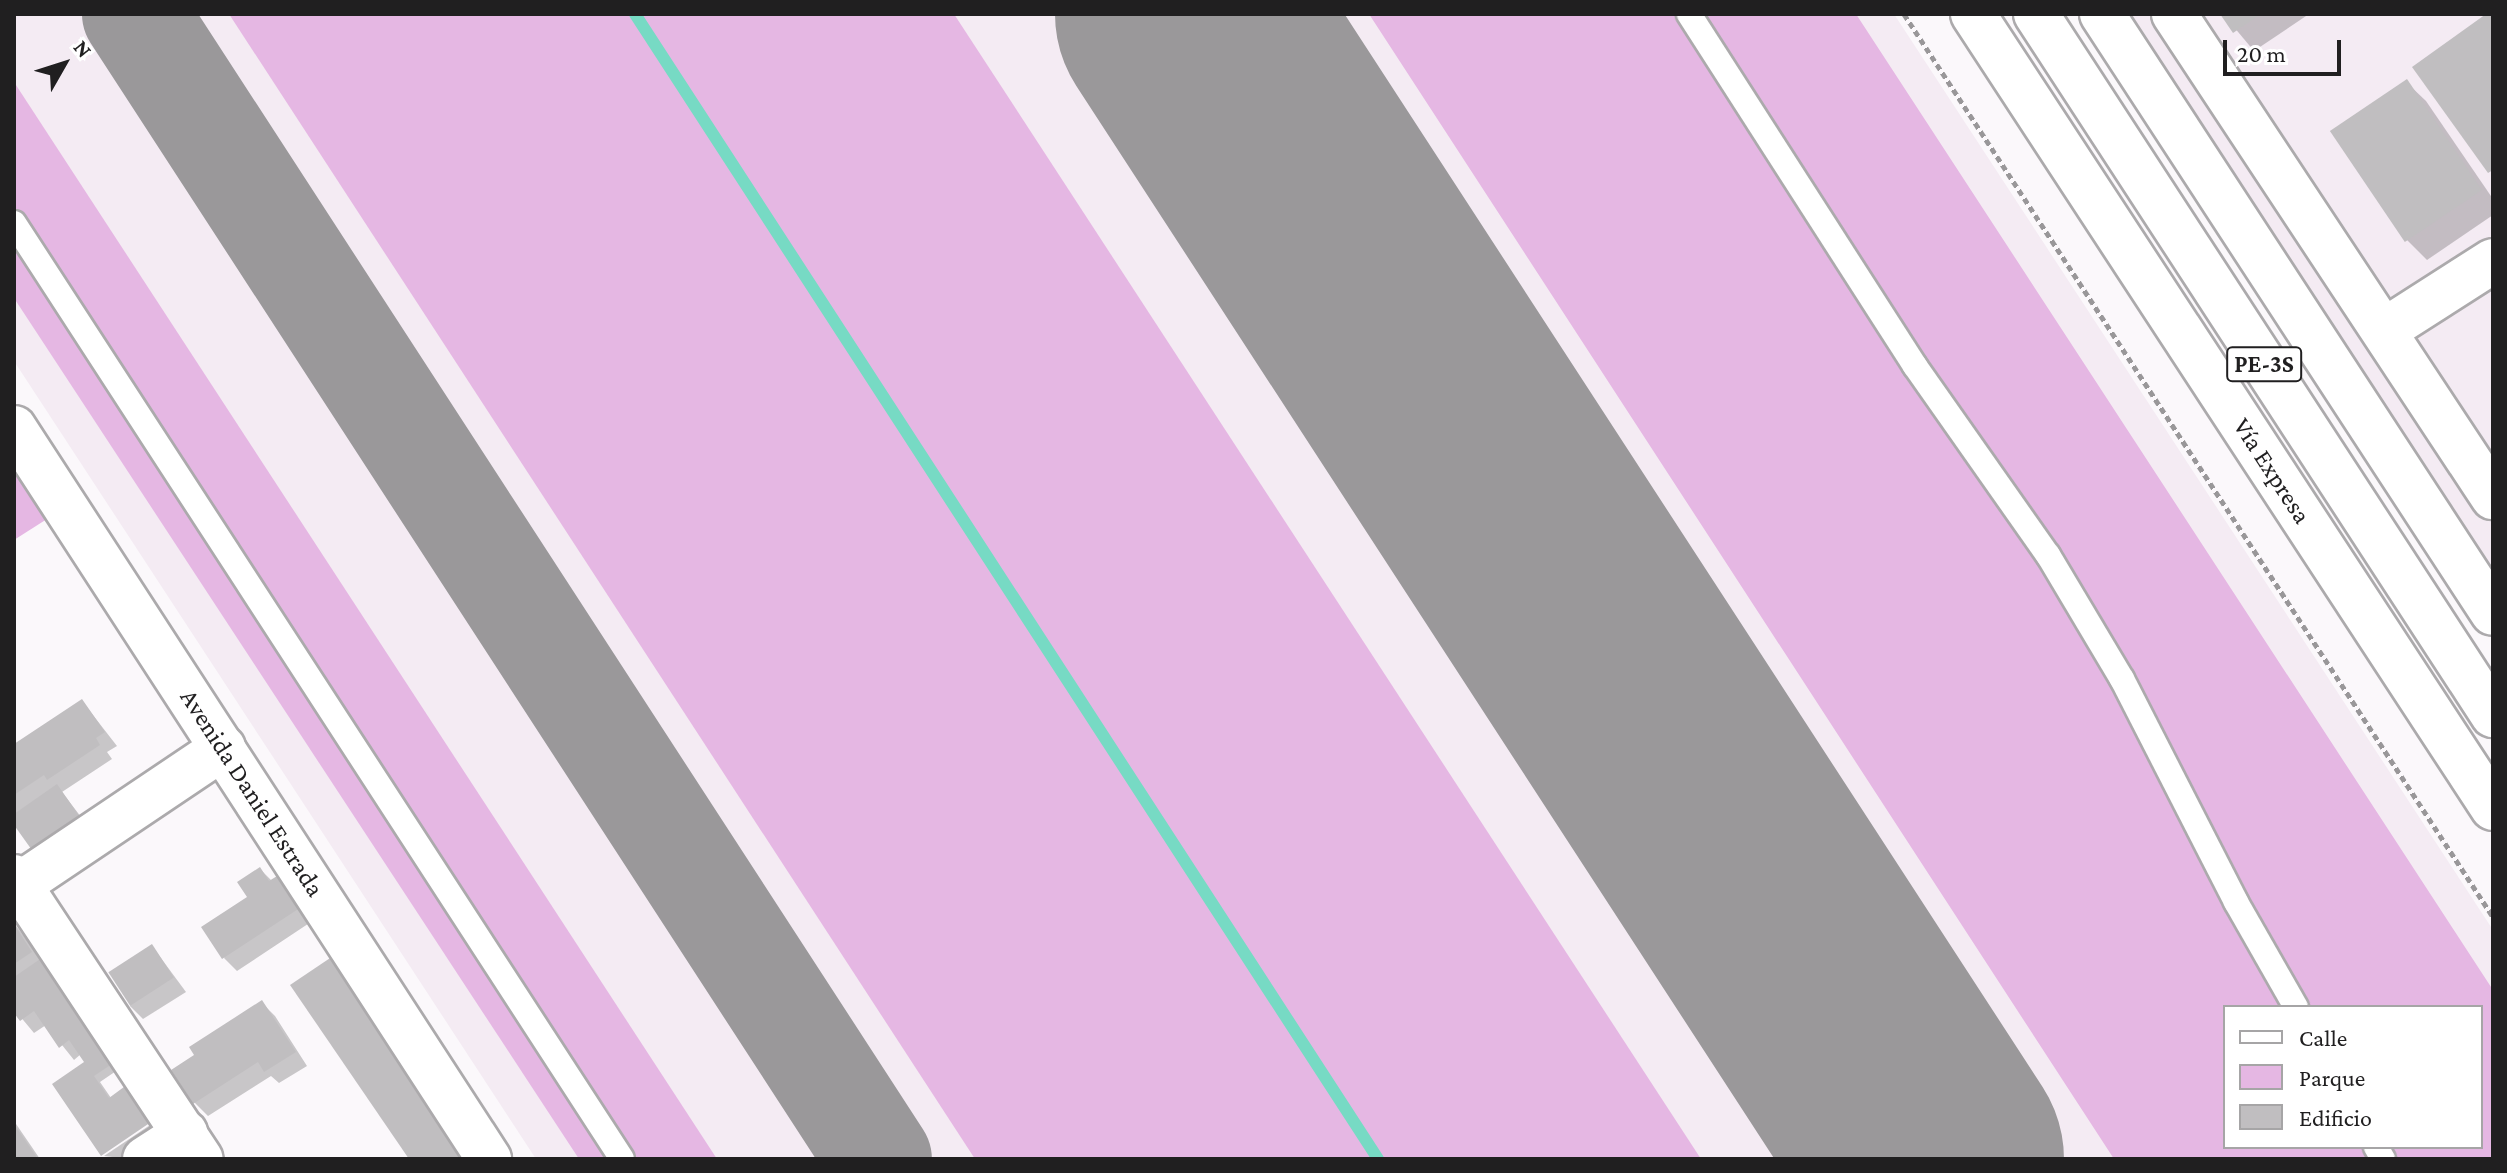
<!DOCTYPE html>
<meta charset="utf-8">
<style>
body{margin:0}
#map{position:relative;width:2507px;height:1173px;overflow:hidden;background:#fbf8fb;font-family:"Crimson Pro",serif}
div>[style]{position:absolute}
.built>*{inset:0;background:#f4ebf3}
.green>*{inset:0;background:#e5b7e3}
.shadow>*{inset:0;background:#0003}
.stream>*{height:12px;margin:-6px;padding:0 6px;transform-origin:6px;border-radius:6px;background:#77dac4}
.taxiway>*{height:106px;margin:-53px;padding:0 53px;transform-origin:53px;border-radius:53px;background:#9a989a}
.runway>*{height:264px;margin:-132px;padding:0 132px;transform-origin:132px;border-radius:132px;background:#9a989a}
.building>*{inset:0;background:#c0bec0;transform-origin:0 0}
.path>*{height:5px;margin-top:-2.5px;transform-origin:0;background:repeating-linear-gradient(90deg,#999799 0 6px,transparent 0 10px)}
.roads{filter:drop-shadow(2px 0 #acaaac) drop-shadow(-2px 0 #acaaac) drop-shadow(0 2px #acaaac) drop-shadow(0 -2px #acaaac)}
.service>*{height:24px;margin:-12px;padding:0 12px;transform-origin:12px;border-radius:12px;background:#fff}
.minor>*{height:44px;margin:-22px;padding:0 22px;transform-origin:22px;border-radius:22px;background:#fff}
.secondary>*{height:44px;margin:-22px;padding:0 22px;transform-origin:22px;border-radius:22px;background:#fff}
.primary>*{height:44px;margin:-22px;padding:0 22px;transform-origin:22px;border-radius:22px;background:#fff}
span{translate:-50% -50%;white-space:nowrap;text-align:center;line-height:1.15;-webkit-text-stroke:8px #fff;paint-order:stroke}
.shield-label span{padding:2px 6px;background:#fff;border:2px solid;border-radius:6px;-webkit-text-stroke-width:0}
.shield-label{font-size:24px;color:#201f20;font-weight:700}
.street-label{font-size:26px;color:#201f20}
.frame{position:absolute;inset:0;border:16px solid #201f20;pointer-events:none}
.legend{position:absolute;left:2223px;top:1005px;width:260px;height:144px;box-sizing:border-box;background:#fff;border:2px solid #a6a5a6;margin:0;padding:10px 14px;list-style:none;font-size:24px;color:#201f20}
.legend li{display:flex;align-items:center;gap:16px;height:40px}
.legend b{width:40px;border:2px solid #a6a5a6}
.north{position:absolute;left:24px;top:24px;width:80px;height:80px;-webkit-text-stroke:6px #fff;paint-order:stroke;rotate:51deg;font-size:22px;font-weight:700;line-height:32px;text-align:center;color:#201f20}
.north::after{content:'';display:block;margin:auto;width:28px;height:36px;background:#201f20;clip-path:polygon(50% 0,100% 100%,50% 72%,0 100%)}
.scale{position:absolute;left:2223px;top:40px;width:118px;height:36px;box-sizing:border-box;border:4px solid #201f20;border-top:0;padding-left:10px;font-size:24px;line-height:28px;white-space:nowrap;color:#201f20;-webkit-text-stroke:6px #fff;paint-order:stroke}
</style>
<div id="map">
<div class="built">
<i style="clip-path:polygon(evenodd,14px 14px,1894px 14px,2493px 930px,2493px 1159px,536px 1159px,14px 361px,14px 14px,2225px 1007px,2481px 1007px,2481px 1147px,2225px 1147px,2225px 1007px)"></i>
<i style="clip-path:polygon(2120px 14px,2493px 14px,2493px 584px)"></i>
</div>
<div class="green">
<i style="clip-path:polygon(229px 14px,954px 14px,1701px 1159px,975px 1159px)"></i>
<i style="clip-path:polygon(evenodd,1369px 14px,1856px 14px,2493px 990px,2493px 1159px,2114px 1159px,1369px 14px,2225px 1007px,2481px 1007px,2481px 1147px,2225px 1147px,2225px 1007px)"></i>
<i style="clip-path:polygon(14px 82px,717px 1159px,579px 1159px,14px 298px)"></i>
<i style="clip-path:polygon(14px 468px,47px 519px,14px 540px)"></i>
</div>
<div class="shadow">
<i style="clip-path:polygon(2223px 14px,2309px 14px,2254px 51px)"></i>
<i style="clip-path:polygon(2406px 82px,2426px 101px,2493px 199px,2493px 215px,2427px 260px,2407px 240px)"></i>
<i style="clip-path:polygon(82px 701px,117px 746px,107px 752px,112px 759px,62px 792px,94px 834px,14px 821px,14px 747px)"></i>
<i style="clip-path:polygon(260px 869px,272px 881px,329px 910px,237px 971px,224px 958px)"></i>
<i style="clip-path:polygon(14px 923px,122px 1067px,100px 1082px,111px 1098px,102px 1154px,87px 1063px,81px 1054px,74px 1060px,46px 1025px,34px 1033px,14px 1009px)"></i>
<i style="clip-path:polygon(152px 946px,186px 992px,143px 1019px,130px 1006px)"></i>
<i style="clip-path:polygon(262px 1003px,275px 1016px,307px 1066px,279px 1083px,271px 1076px,208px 1116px,195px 1103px,197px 1056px)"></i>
<i style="clip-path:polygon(14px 1121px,40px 1159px,14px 1159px)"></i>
<i style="clip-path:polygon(156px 1121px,165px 1134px,129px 1159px,104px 1156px)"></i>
</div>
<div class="stream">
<i style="left:635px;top:14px;width:1365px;rotate:57.02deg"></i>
</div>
<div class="taxiway">
<i style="left:135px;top:14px;width:1365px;rotate:56.98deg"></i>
</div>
<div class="runway">
<i style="left:1187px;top:14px;width:1366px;rotate:56.95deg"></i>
</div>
<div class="building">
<i style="clip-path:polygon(2220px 14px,2261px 14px,2233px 33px)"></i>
<i style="clip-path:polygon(2486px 14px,2493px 14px,2493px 170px,2488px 173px,2412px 67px)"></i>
<i style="left:2407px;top:79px;width:134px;height:93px;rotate:56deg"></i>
<i style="clip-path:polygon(82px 699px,105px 732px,96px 738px,100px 745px,47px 780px,44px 775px,14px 795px,14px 744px)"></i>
<i style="clip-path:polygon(57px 784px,82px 820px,34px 853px,14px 825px,14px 814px)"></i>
<i style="clip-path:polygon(260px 867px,269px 881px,282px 873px,318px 896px,222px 959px,201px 927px,247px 897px,237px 882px)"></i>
<i style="clip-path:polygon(14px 924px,32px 952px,14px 964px)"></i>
<i style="left:152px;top:944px;width:40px;height:52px;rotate:57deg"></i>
<i style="clip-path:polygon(345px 948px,471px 1159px,409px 1159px,290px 985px)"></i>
<i style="clip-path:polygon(46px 955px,118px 1060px,94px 1076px,109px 1098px,128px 1084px,154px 1120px,101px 1156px,52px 1084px,84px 1062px,69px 1040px,59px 1048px,34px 1011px,20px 1021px,14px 1013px,14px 977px)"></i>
<i style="clip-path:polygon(262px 1000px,296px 1052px,264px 1072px,258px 1062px,193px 1104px,171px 1070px,194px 1055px,189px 1047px)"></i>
<i style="clip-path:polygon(14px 1124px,38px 1159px,14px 1159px)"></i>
</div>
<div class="path">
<i style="left:1904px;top:14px;width:1078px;rotate:56.88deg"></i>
</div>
<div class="roads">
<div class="service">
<i style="left:1689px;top:14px;width:418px;rotate:57.3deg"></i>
<i style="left:1915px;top:366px;width:231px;rotate:54.9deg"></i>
<i style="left:2048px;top:555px;width:144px;rotate:59.2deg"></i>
<i style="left:2122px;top:679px;width:250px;rotate:62.9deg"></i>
<i style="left:2236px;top:902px;width:121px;rotate:60.3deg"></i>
<i style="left:14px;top:223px;width:1116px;rotate:56.99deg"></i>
<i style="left:2376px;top:1147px;width:14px;rotate:60deg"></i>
</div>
<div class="minor">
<i style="left:2385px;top:330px;width:128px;rotate:-32.6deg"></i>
<i style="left:14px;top:428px;width:872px;rotate:56.98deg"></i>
<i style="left:14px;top:877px;width:338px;rotate:56.5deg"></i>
<i style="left:19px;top:885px;width:246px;rotate:-33.9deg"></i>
<i style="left:145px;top:1159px;width:48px;rotate:-33deg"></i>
</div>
<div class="secondary">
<i style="left:1973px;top:14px;width:949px;rotate:56.78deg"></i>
<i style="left:2174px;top:14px;width:579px;rotate:56.56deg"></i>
</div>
<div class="primary">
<i style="left:2036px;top:14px;width:837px;rotate:56.9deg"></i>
<i style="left:2102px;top:14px;width:715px;rotate:56.87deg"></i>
</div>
</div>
<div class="shield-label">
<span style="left:2264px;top:364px">PE-3S</span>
</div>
<div class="street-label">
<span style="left:2272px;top:471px;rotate:57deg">Vía Expresa</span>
<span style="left:252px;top:793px;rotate:57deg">Avenida Daniel Estrada</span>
</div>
<div class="frame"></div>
<ul class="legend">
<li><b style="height:10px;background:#fff"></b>Calle</li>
<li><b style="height:22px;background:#e5b7e3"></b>Parque</li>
<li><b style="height:22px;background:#c0bec0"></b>Edificio</li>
</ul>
<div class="north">N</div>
<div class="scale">20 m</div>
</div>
